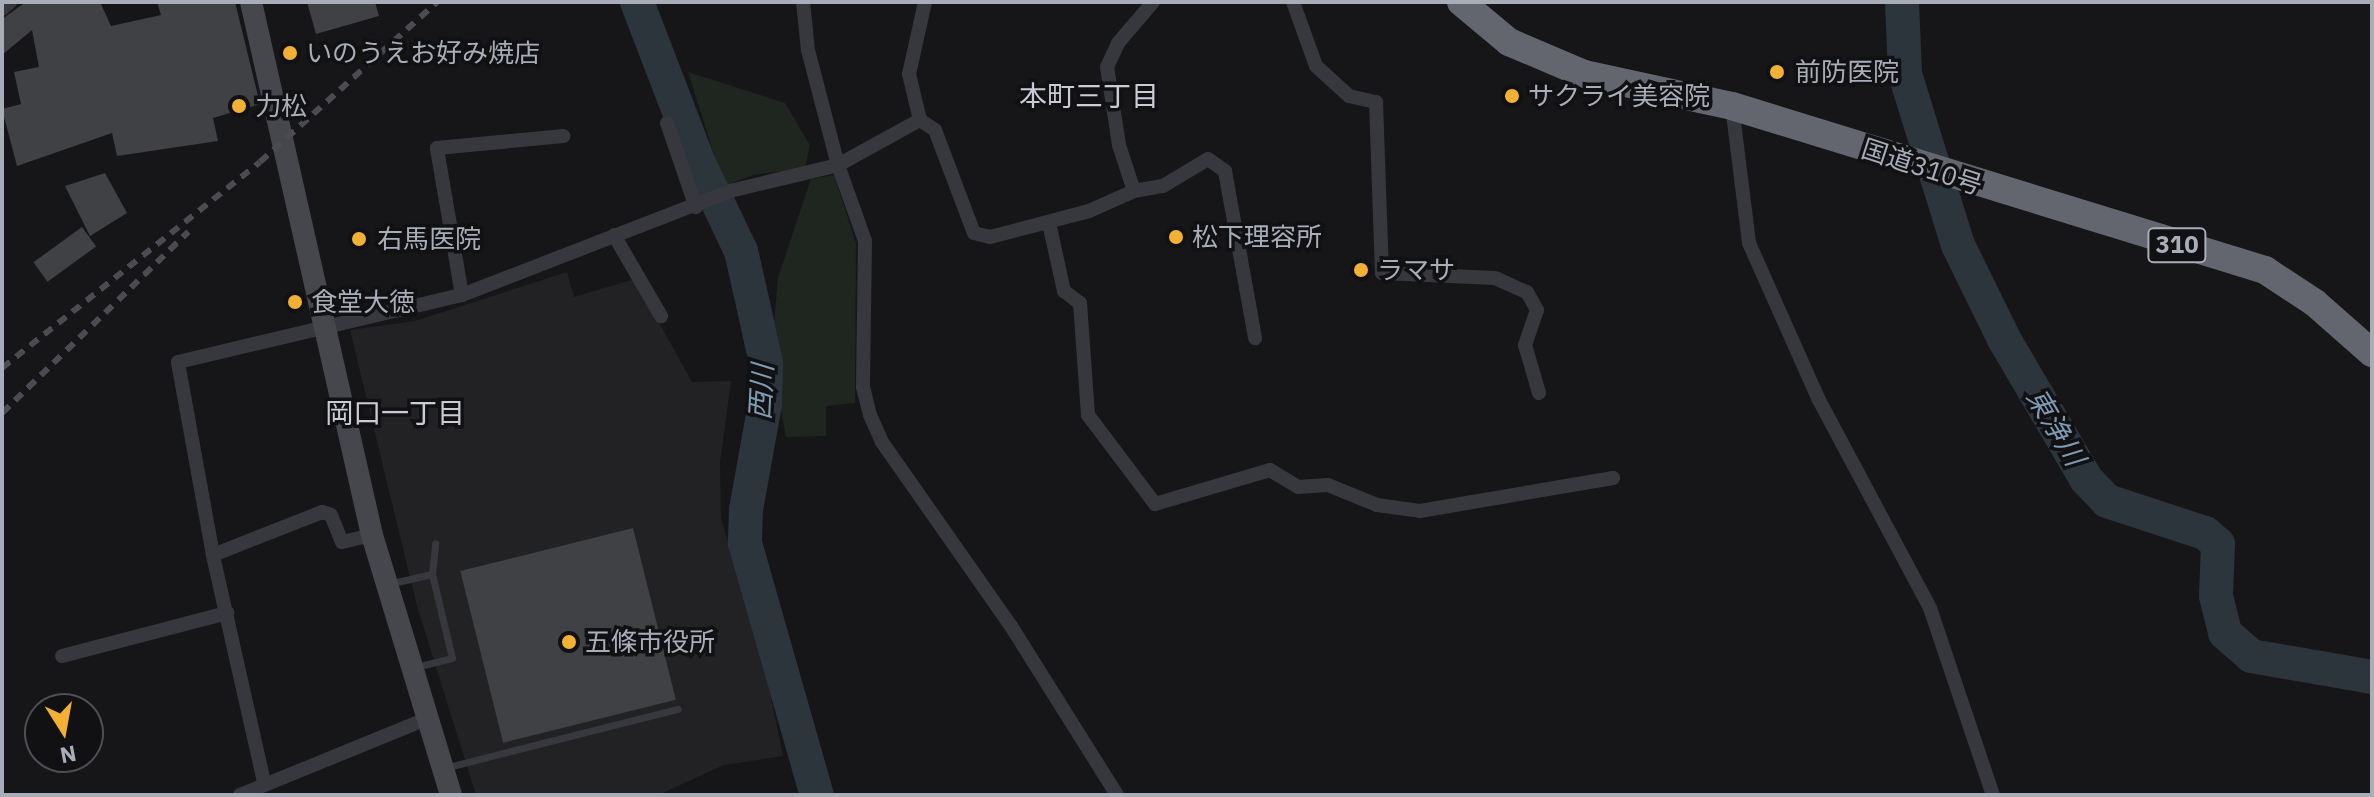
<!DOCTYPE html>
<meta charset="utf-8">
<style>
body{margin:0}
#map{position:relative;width:2374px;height:797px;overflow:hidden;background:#161618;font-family:"IBM Plex Sans","Noto Sans JP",sans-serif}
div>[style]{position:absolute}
.built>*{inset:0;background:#222225}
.green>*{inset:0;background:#1e261f}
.river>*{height:34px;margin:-17px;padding:0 17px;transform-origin:17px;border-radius:17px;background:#2c353c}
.building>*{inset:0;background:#404145;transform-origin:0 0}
.lane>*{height:7px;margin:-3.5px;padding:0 3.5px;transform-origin:3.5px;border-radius:3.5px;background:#37383d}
.street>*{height:14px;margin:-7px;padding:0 7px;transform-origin:7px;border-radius:7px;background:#37383d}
.secondary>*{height:22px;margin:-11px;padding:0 11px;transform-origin:11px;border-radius:11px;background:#45474d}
.highway>*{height:28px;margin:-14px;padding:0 14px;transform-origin:14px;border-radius:14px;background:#63666e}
.rail>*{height:6px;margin-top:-3px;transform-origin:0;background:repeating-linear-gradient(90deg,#4a4c52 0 10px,transparent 0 18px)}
.dots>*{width:22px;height:22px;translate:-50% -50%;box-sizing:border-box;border:4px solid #111113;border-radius:50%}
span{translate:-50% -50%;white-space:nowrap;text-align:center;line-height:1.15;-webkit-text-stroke:7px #111113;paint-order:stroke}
.shield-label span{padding:2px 6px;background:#111113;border:2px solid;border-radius:6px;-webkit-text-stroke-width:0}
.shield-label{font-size:24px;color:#a8adb8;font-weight:700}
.poi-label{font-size:26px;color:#a8adb8}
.left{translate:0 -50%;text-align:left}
.street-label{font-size:26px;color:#a8adb8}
.neighbourhood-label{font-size:28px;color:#c9ccd4}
.water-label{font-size:28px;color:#7f9bb3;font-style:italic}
.frame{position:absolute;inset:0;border:4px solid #a8adb8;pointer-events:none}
.north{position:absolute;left:24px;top:693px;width:80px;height:80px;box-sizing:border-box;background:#111113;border:2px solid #4d4f55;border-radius:50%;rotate:169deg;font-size:22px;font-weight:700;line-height:32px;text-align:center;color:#a8adb8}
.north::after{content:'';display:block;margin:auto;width:28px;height:36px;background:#f2b134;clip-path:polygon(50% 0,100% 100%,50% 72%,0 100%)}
</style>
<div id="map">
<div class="built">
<i style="clip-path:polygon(567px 272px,574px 297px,635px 279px,692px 382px,731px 381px,720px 463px,721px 518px,766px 674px,783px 756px,724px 765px,658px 795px,476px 795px,417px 606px,350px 330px,415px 321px)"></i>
</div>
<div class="green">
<i style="clip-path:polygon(688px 72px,785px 103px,810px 145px,805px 168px,753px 175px,724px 186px)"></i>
<i style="clip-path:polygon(834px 175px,856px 243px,855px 403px,826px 406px,826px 436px,786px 437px,771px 358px,778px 278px,811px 179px)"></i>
</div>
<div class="river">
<i style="left:637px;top:2px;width:170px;rotate:69deg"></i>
<i style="left:698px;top:161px;width:100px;rotate:64.5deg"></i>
<i style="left:741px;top:251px;width:54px;rotate:77.2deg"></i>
<i style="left:753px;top:304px;width:60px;rotate:77.6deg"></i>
<i style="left:766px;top:363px;width:41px;rotate:91.4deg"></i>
<i style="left:765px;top:404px;width:108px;rotate:100.2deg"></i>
<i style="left:746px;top:510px;width:33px;rotate:92deg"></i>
<i style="left:745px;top:543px;width:262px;rotate:74.1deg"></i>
<i style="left:1902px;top:2px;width:72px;rotate:87.6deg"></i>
<i style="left:1905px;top:74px;width:179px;rotate:72.8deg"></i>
<i style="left:1958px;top:245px;width:105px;rotate:63.9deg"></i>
<i style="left:2004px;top:339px;width:162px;rotate:59.6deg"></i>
<i style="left:2086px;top:479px;width:30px;rotate:46deg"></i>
<i style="left:2107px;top:501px;width:103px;rotate:18.1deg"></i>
<i style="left:2205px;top:533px;width:17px;rotate:40deg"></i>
<i style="left:2218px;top:544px;width:52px;rotate:92.2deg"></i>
<i style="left:2216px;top:596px;width:38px;rotate:76deg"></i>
<i style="left:2225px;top:633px;width:35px;rotate:41deg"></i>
<i style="left:2251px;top:656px;width:123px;rotate:9.8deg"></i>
</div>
<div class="building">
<i style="clip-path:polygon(26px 2px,100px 2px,111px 26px,161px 15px,157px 2px,235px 2px,260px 104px,213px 118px,218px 141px,117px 156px,112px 133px,17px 166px,2px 109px,21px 104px,14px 72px,39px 67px,32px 30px,2px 55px,2px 19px)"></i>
<i style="clip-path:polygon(307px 2px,375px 2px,379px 16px,316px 34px)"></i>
<i style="clip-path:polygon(105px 173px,127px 213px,90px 236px,65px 186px)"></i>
<i style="left:82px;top:227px;width:24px;height:60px;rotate:54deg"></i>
<i style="left:633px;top:528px;width:177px;height:178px;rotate:76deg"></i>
</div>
<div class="lane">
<i style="left:432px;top:574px;width:31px;rotate:-84deg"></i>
<i style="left:388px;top:584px;width:45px;rotate:-12.8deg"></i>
<i style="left:432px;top:574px;width:86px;rotate:76.6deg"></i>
<i style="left:452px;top:658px;width:36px;rotate:166deg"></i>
<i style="left:448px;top:767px;width:237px;rotate:-14.2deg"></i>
</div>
<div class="street">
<i style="left:803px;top:2px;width:48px;rotate:84.1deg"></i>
<i style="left:808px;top:50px;width:119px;rotate:75.4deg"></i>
<i style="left:838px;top:165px;width:81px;rotate:70.4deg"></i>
<i style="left:865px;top:241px;width:146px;rotate:90.8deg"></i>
<i style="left:863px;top:387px;width:29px;rotate:76deg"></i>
<i style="left:870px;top:415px;width:30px;rotate:66deg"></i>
<i style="left:882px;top:442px;width:225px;rotate:55deg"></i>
<i style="left:1011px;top:626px;width:199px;rotate:57.9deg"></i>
<i style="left:925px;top:2px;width:74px;rotate:102.5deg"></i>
<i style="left:909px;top:74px;width:47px;rotate:76.6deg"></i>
<i style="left:920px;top:120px;width:18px;rotate:34deg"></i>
<i style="left:935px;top:130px;width:110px;rotate:69.3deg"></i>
<i style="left:974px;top:233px;width:16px;rotate:14deg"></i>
<i style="left:990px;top:237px;width:102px;rotate:-14.7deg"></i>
<i style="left:1089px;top:211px;width:49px;rotate:-24deg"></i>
<i style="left:1134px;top:191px;width:48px;rotate:-108.1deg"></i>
<i style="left:1119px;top:145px;width:79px;rotate:-98.7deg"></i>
<i style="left:1107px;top:67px;width:26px;rotate:-65deg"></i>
<i style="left:1118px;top:43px;width:54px;rotate:-49.5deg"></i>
<i style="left:1293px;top:2px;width:68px;rotate:70.2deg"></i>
<i style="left:1316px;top:66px;width:45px;rotate:42.3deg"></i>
<i style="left:1349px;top:96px;width:28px;rotate:13deg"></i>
<i style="left:1376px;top:102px;width:171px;rotate:88deg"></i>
<i style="left:1382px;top:273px;width:113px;rotate:2.5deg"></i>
<i style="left:1495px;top:278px;width:35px;rotate:24deg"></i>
<i style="left:1527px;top:292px;width:21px;rotate:61deg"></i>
<i style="left:1537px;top:310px;width:37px;rotate:109deg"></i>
<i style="left:1525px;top:345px;width:50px;rotate:73.7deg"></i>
<i style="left:2px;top:9px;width:11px;rotate:-41deg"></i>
<i style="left:1732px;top:106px;width:138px;rotate:82.9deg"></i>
<i style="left:1749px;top:243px;width:172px;rotate:66deg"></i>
<i style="left:1819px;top:400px;width:236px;rotate:61.9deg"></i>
<i style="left:1930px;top:608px;width:197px;rotate:71.4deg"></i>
<i style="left:667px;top:123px;width:89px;rotate:71deg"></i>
<i style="left:1134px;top:191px;width:29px;rotate:-10deg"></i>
<i style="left:1163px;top:186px;width:52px;rotate:-31deg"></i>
<i style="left:1208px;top:159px;width:21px;rotate:35deg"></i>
<i style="left:1225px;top:171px;width:170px;rotate:79.8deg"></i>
<i style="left:1049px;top:223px;width:70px;rotate:77.6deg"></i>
<i style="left:1064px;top:291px;width:20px;rotate:37deg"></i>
<i style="left:1080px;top:303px;width:112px;rotate:85.9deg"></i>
<i style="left:1088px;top:415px;width:111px;rotate:53deg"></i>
<i style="left:1155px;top:504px;width:120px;rotate:-16.5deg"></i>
<i style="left:1270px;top:470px;width:33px;rotate:31deg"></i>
<i style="left:1298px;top:487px;width:30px;rotate:-4deg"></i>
<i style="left:1328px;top:485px;width:53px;rotate:22.2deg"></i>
<i style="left:1377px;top:505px;width:43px;rotate:7.9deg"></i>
<i style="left:1420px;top:511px;width:196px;rotate:-9.7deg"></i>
<i style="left:614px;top:235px;width:94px;rotate:59.9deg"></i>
<i style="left:462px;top:295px;width:149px;rotate:-99.7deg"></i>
<i style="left:437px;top:148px;width:127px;rotate:-5.4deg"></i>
<i style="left:213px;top:555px;width:117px;rotate:-21.5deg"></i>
<i style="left:322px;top:512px;width:9px;rotate:18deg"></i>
<i style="left:331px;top:515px;width:29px;rotate:68deg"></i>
<i style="left:342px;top:542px;width:31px;rotate:-13deg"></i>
<i style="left:62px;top:656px;width:171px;rotate:-14.6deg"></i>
<i style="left:264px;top:782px;width:233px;rotate:-102.7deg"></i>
<i style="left:213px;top:555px;width:196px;rotate:-100.3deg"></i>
<i style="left:178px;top:362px;width:292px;rotate:-13.3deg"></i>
<i style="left:462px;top:295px;width:287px;rotate:-21.2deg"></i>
<i style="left:730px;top:191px;width:111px;rotate:-13.5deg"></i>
<i style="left:838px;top:165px;width:94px;rotate:-28.8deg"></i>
<i style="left:240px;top:795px;width:201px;rotate:-22.2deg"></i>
</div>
<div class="secondary">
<i style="left:251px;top:2px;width:547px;rotate:77.21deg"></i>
<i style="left:372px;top:535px;width:272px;rotate:73.1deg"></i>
</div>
<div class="highway">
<i style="left:1461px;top:2px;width:62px;rotate:39.8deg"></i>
<i style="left:1509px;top:42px;width:82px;rotate:23.1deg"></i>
<i style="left:1584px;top:74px;width:151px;rotate:12.2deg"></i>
<i style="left:1732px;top:106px;width:558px;rotate:17.1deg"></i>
<i style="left:2265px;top:270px;width:60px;rotate:33.4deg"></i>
<i style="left:2315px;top:303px;width:76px;rotate:41.3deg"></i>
</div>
<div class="rail">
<i style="left:2px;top:368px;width:330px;rotate:-38.6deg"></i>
<i style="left:260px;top:162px;width:239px;rotate:-42.1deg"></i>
<i style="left:2px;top:413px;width:260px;rotate:-44.2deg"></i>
</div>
<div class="dots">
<i style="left:290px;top:53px;background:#f2b134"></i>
<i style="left:1777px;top:72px;background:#f2b134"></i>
<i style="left:1512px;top:96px;background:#f2b134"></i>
<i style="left:239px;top:106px;background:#f2b134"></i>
<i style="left:1176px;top:237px;background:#f2b134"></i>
<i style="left:359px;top:239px;background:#f2b134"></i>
<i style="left:1361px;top:270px;background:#f2b134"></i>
<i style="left:295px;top:302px;background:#f2b134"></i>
<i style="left:569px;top:642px;background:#f2b134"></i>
</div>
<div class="shield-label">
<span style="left:2177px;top:245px">310</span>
</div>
<div class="poi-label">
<span class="left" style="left:306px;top:53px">いのうえお好み焼店</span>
<span class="left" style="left:1795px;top:72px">前防医院</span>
<span class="left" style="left:1528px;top:96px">サクライ美容院</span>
<span class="left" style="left:255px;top:106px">力松</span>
<span class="left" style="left:1192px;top:237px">松下理容所</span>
<span class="left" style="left:377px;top:239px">右馬医院</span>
<span class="left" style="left:1377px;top:270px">ラマサ</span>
<span class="left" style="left:311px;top:302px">食堂大徳</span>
<span class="left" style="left:585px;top:642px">五條市役所</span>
</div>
<div class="street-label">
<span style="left:1922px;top:167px;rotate:18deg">国道310号</span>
</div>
<div class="neighbourhood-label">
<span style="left:1089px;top:96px">本町三丁目</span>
<span style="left:395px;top:413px">岡口一丁目</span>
</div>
<div class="water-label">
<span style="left:761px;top:392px;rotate:-87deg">西川</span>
<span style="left:2056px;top:427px;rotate:59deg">東浄川</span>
</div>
<div class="frame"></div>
<div class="north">N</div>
</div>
